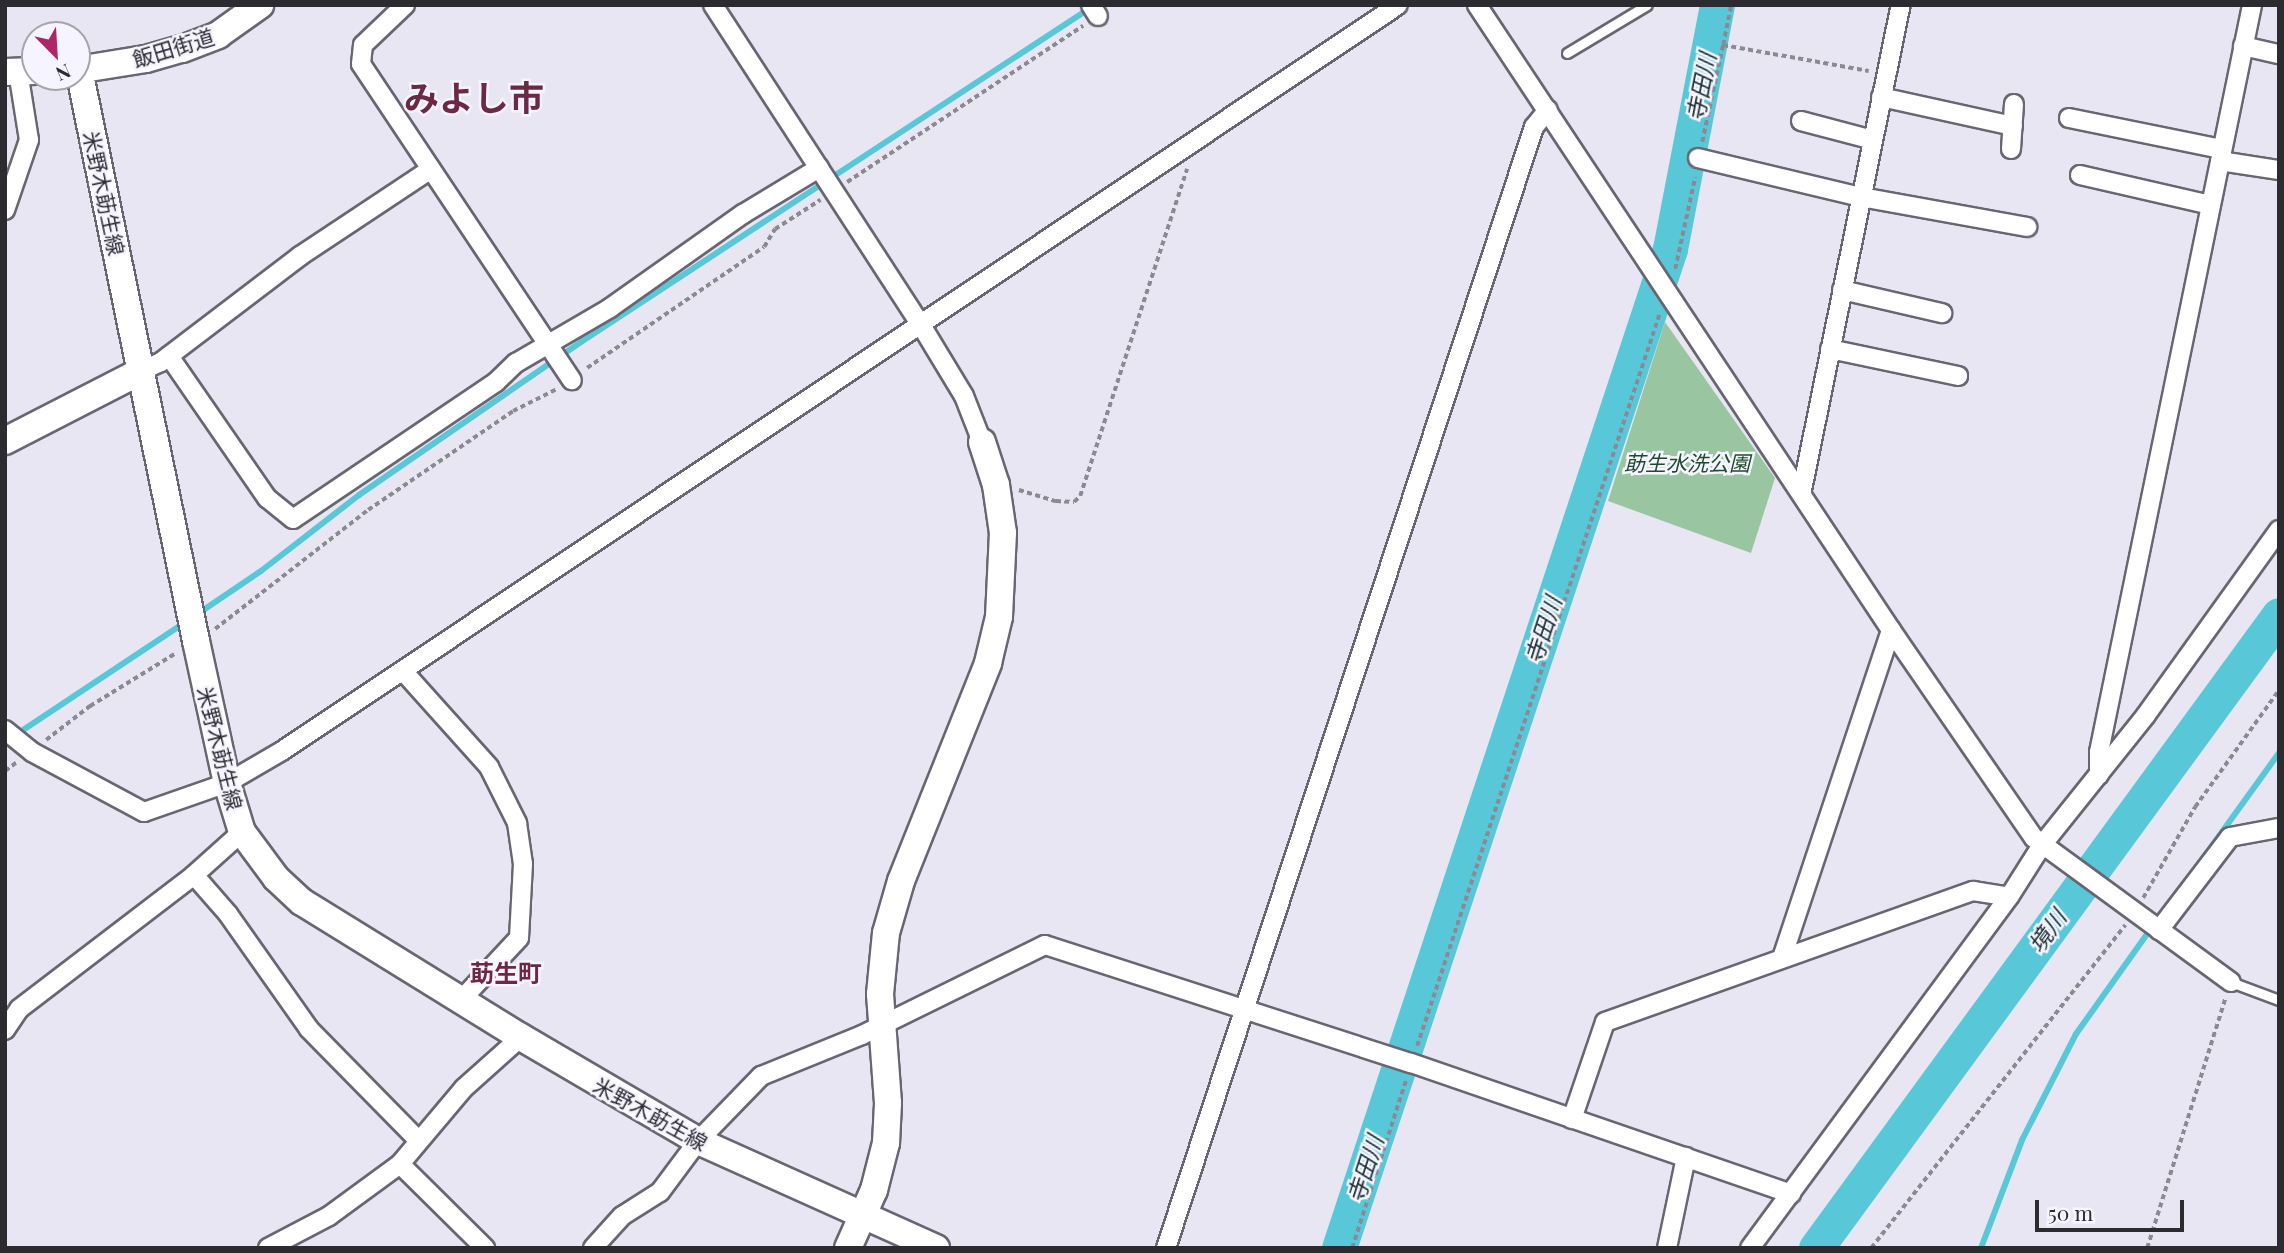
<!DOCTYPE html>
<meta charset="utf-8">
<style>
body{margin:0}
#map{position:relative;width:2284px;height:1253px;overflow:hidden;background:#e8e6f3;font-family:"Playfair Display","Noto Sans JP",serif}
div>[style]{position:absolute}
.green>*{inset:0;background:#9ac5a1}
.stream>*{height:6px;margin:-3px;padding:0 3px;transform-origin:3px;border-radius:3px;background:#58c8d8}
.river>*{height:35px;margin:-17.5px;padding:0 17.5px;transform-origin:17.5px;border-radius:17.5px;background:#58c8d8}
.path>*{height:3.5px;margin-top:-1.75px;transform-origin:0;background:repeating-linear-gradient(90deg,#8b8992 0 5px,transparent 0 8.5px)}
.roads{filter:drop-shadow(2px 0 #686671) drop-shadow(-2px 0 #686671) drop-shadow(0 2px #686671) drop-shadow(0 -2px #686671)}
.lane>*{height:9px;margin:-4.5px;padding:0 4.5px;transform-origin:4.5px;border-radius:4.5px;background:#fff}
.street>*{height:18px;margin:-9px;padding:0 9px;transform-origin:9px;border-radius:9px;background:#fff}
.secondary>*{height:26px;margin:-13px;padding:0 13px;transform-origin:13px;border-radius:13px;background:#fff}
span{translate:-50% -50%;white-space:nowrap;text-align:center;line-height:1.15;-webkit-text-stroke:5px #f6f4ff;paint-order:stroke}
.street-label{font-size:21px;color:#2c2b30}
.park-label{font-size:21px;color:#1c4c29;font-style:italic}
.water-label{font-size:23px;color:#1a2f32;font-style:italic}
.quarter-label{font-size:24px;color:#6c2944;font-weight:700}
.town-label{font-size:35px;color:#6c2944;font-weight:700}
.frame{position:absolute;inset:0;border:7px solid #2c2b30;pointer-events:none}
.north{position:absolute;left:21px;top:21px;width:70px;height:70px;box-sizing:border-box;background:#f6f4ff;border:2px solid #a5a4ac;border-radius:50%;rotate:156deg;font-size:19px;font-weight:700;line-height:28px;text-align:center;color:#2c2b30}
.north::after{content:'';display:block;margin:auto;width:24px;height:32px;background:#af2667;clip-path:polygon(50% 0,100% 100%,50% 72%,0 100%)}
.scale{position:absolute;left:2035px;top:1200px;width:149px;height:32px;box-sizing:border-box;border:4px solid #2c2b30;border-top:0;padding-left:9px;font-size:21px;line-height:24px;white-space:nowrap;color:#2c2b30;-webkit-text-stroke:5px #f6f4ff;paint-order:stroke}
</style>
<div id="map">
<div class="green">
<i style="clip-path:polygon(1665px 322px,1775px 478px,1751px 553px,1608px 501px)"></i>
</div>
<div class="stream">
<i style="left:196px;top:615px;width:78px;rotate:-34.1deg"></i>
<i style="left:261px;top:571px;width:124px;rotate:-37.8deg"></i>
<i style="left:359px;top:495px;width:270px;rotate:-34.6deg"></i>
<i style="left:581px;top:342px;width:609px;rotate:-33.27deg"></i>
<i style="left:5px;top:742px;width:215px;rotate:-33.6deg"></i>
<i style="left:2196px;top:868px;width:142px;rotate:-54.2deg"></i>
<i style="left:1981px;top:1248px;width:116px;rotate:-69.2deg"></i>
<i style="left:2022px;top:1140px;width:119px;rotate:-63deg"></i>
<i style="left:2076px;top:1034px;width:131px;rotate:-54.6deg"></i>
</div>
<div class="river">
<i style="left:1339px;top:1248px;width:1052px;rotate:-71.67deg"></i>
<i style="left:1670px;top:249px;width:248px;rotate:-79.1deg"></i>
<i style="left:1816px;top:1248px;width:784px;rotate:-53.82deg"></i>
</div>
<div class="path">
<i style="left:1723px;top:45px;width:41px;rotate:-78.7deg"></i>
<i style="left:1702px;top:142px;width:99px;rotate:-77.8deg"></i>
<i style="left:1723px;top:45px;width:148px;rotate:10.1deg"></i>
<i style="left:847px;top:182px;width:283px;rotate:-33.5deg"></i>
<i style="left:1675px;top:269px;width:94px;rotate:-77.7deg"></i>
<i style="left:587px;top:368px;width:214px;rotate:-34.4deg"></i>
<i style="left:764px;top:247px;width:21px;rotate:-59deg"></i>
<i style="left:775px;top:229px;width:54px;rotate:-32.8deg"></i>
<i style="left:1019px;top:490px;width:39px;rotate:17deg"></i>
<i style="left:1056px;top:501px;width:18px;rotate:3deg"></i>
<i style="left:1074px;top:502px;width:8px;rotate:-45deg"></i>
<i style="left:1080px;top:496px;width:344px;rotate:-71.9deg"></i>
<i style="left:215px;top:629px;width:194px;rotate:-37.9deg"></i>
<i style="left:368px;top:510px;width:176px;rotate:-34.3deg"></i>
<i style="left:513px;top:411px;width:49px;rotate:-26.6deg"></i>
<i style="left:46px;top:740px;width:56px;rotate:-37.7deg"></i>
<i style="left:90px;top:706px;width:101px;rotate:-31.6deg"></i>
<i style="left:5px;top:771px;width:15px;rotate:-37deg"></i>
<i style="left:2143px;top:898px;width:105px;rotate:-60.3deg"></i>
<i style="left:2195px;top:807px;width:144px;rotate:-54.3deg"></i>
<i style="left:1417px;top:1046px;width:773px;rotate:-71.68deg"></i>
<i style="left:1352px;top:1248px;width:176px;rotate:-72.2deg"></i>
<i style="left:1871px;top:1248px;width:411px;rotate:-51.8deg"></i>
<i style="left:2147px;top:1248px;width:261px;rotate:-72.6deg"></i>
</div>
<div class="roads">
<div class="lane">
<i style="left:1567px;top:53px;width:93px;rotate:-31deg"></i>
<i style="left:2231px;top:982px;width:51px;rotate:20.6deg"></i>
</div>
<div class="street">
<i style="left:405px;top:5px;width:58px;rotate:136.4deg"></i>
<i style="left:363px;top:45px;width:19px;rotate:96deg"></i>
<i style="left:361px;top:64px;width:380px;rotate:56.3deg"></i>
<i style="left:713px;top:5px;width:382px;rotate:57deg"></i>
<i style="left:921px;top:325px;width:83px;rotate:58.8deg"></i>
<i style="left:964px;top:396px;width:49px;rotate:68.6deg"></i>
<i style="left:1091px;top:5px;width:13px;rotate:58deg"></i>
<i style="left:1477px;top:5px;width:750px;rotate:56.48deg"></i>
<i style="left:1891px;top:630px;width:252px;rotate:55.5deg"></i>
<i style="left:2034px;top:838px;width:244px;rotate:36.2deg"></i>
<i style="left:2243px;top:46px;width:37px;rotate:13deg"></i>
<i style="left:1881px;top:97px;width:135px;rotate:12.4deg"></i>
<i style="left:2069px;top:118px;width:156px;rotate:11.5deg"></i>
<i style="left:1801px;top:121px;width:74px;rotate:14.8deg"></i>
<i style="left:2011px;top:149px;width:45px;rotate:-86.2deg"></i>
<i style="left:1698px;top:158px;width:168px;rotate:13.5deg"></i>
<i style="left:1861px;top:197px;width:169px;rotate:10.2deg"></i>
<i style="left:2220px;top:161px;width:60px;rotate:8.7deg"></i>
<i style="left:2080px;top:175px;width:134px;rotate:12.9deg"></i>
<i style="left:5px;top:210px;width:74px;rotate:-71.1deg"></i>
<i style="left:29px;top:140px;width:70px;rotate:-99.1deg"></i>
<i style="left:1842px;top:290px;width:103px;rotate:13deg"></i>
<i style="left:1830px;top:349px;width:131px;rotate:11.9deg"></i>
<i style="left:169px;top:356px;width:173px;rotate:55.4deg"></i>
<i style="left:267px;top:498px;width:33px;rotate:39deg"></i>
<i style="left:293px;top:519px;width:245px;rotate:-34deg"></i>
<i style="left:496px;top:382px;width:28px;rotate:-44deg"></i>
<i style="left:516px;top:363px;width:109px;rotate:-30.3deg"></i>
<i style="left:610px;top:308px;width:163px;rotate:-35.3deg"></i>
<i style="left:743px;top:214px;width:89px;rotate:-31.2deg"></i>
<i style="left:143px;top:370px;width:20px;rotate:-24deg"></i>
<i style="left:161px;top:362px;width:175px;rotate:-37.3deg"></i>
<i style="left:300px;top:256px;width:157px;rotate:-33.6deg"></i>
<i style="left:1802px;top:490px;width:495px;rotate:-78.5deg"></i>
<i style="left:403px;top:671px;width:129px;rotate:48.1deg"></i>
<i style="left:489px;top:767px;width:63px;rotate:63.4deg"></i>
<i style="left:517px;top:823px;width:41px;rotate:81.7deg"></i>
<i style="left:523px;top:864px;width:74px;rotate:93.1deg"></i>
<i style="left:519px;top:938px;width:85px;rotate:133.1deg"></i>
<i style="left:5px;top:730px;width:35px;rotate:39deg"></i>
<i style="left:32px;top:752px;width:127px;rotate:28.2deg"></i>
<i style="left:144px;top:812px;width:88px;rotate:-19.3deg"></i>
<i style="left:227px;top:783px;width:64px;rotate:-30.2deg"></i>
<i style="left:282px;top:751px;width:1342px;rotate:-33.76deg"></i>
<i style="left:2099px;top:775px;width:23px;rotate:-90deg"></i>
<i style="left:2099px;top:752px;width:763px;rotate:-78.42deg"></i>
<i style="left:194px;top:875px;width:52px;rotate:48.9deg"></i>
<i style="left:228px;top:914px;width:141px;rotate:54.8deg"></i>
<i style="left:309px;top:1029px;width:154px;rotate:45.5deg"></i>
<i style="left:2159px;top:930px;width:117px;rotate:-52.6deg"></i>
<i style="left:2230px;top:837px;width:50px;rotate:-10.4deg"></i>
<i style="left:1783px;top:955px;width:342px;rotate:-71.6deg"></i>
<i style="left:5px;top:1030px;width:25px;rotate:-56deg"></i>
<i style="left:19px;top:1009px;width:220px;rotate:-37.4deg"></i>
<i style="left:194px;top:875px;width:64px;rotate:-41.9deg"></i>
<i style="left:1572px;top:1119px;width:102px;rotate:-71.2deg"></i>
<i style="left:1605px;top:1022px;width:391px;rotate:-19.6deg"></i>
<i style="left:1973px;top:891px;width:36px;rotate:9deg"></i>
<i style="left:400px;top:1164px;width:120px;rotate:44.7deg"></i>
<i style="left:268px;top:1248px;width:69px;rotate:-27.7deg"></i>
<i style="left:329px;top:1216px;width:88px;rotate:-36.2deg"></i>
<i style="left:400px;top:1164px;width:99px;rotate:-49.9deg"></i>
<i style="left:464px;top:1088px;width:76px;rotate:-41.8deg"></i>
<i style="left:593px;top:1248px;width:43px;rotate:-47.8deg"></i>
<i style="left:622px;top:1216px;width:45px;rotate:-32.3deg"></i>
<i style="left:660px;top:1192px;width:64px;rotate:-53.3deg"></i>
<i style="left:698px;top:1141px;width:91px;rotate:-45.9deg"></i>
<i style="left:761px;top:1076px;width:109px;rotate:-22.1deg"></i>
<i style="left:862px;top:1035px;width:204px;rotate:-26.2deg"></i>
<i style="left:1045px;top:945px;width:385px;rotate:17.9deg"></i>
<i style="left:1411px;top:1063px;width:402px;rotate:19deg"></i>
<i style="left:1166px;top:1248px;width:1180px;rotate:-71.83deg"></i>
<i style="left:1534px;top:127px;width:22px;rotate:-51deg"></i>
<i style="left:1667px;top:1248px;width:93px;rotate:-78.2deg"></i>
<i style="left:1750px;top:1248px;width:436px;rotate:-53.6deg"></i>
<i style="left:2009px;top:897px;width:62px;rotate:-57.6deg"></i>
<i style="left:2042px;top:845px;width:166px;rotate:-51.3deg"></i>
<i style="left:2146px;top:715px;width:228px;rotate:-54.3deg"></i>
</div>
<div class="secondary">
<i style="left:77px;top:70px;width:70px;rotate:-9.1deg"></i>
<i style="left:146px;top:59px;width:37px;rotate:-16deg"></i>
<i style="left:182px;top:49px;width:39px;rotate:-21deg"></i>
<i style="left:218px;top:35px;width:52px;rotate:-35.5deg"></i>
<i style="left:79px;top:70px;width:583px;rotate:78.42deg"></i>
<i style="left:196px;top:641px;width:145px;rotate:77.7deg"></i>
<i style="left:227px;top:783px;width:51px;rotate:73deg"></i>
<i style="left:242px;top:832px;width:57px;rotate:53.5deg"></i>
<i style="left:276px;top:878px;width:35px;rotate:43deg"></i>
<i style="left:302px;top:902px;width:257px;rotate:31.7deg"></i>
<i style="left:521px;top:1037px;width:205px;rotate:30.4deg"></i>
<i style="left:698px;top:1141px;width:261px;rotate:24.2deg"></i>
<i style="left:5px;top:72px;width:30px;rotate:-2deg"></i>
<i style="left:5px;top:441px;width:155px;rotate:-27.2deg"></i>
<i style="left:848px;top:1248px;width:64px;rotate:-65.9deg"></i>
<i style="left:874px;top:1190px;width:49px;rotate:-75.7deg"></i>
<i style="left:886px;top:1143px;width:40px;rotate:-87.1deg"></i>
<i style="left:888px;top:1103px;width:109px;rotate:-94.2deg"></i>
<i style="left:880px;top:994px;width:61px;rotate:-84.4deg"></i>
<i style="left:886px;top:933px;width:54px;rotate:-73.9deg"></i>
<i style="left:901px;top:881px;width:235px;rotate:-68.2deg"></i>
<i style="left:988px;top:663px;width:47px;rotate:-76.6deg"></i>
<i style="left:999px;top:617px;width:84px;rotate:-87.3deg"></i>
<i style="left:1003px;top:533px;width:49px;rotate:-98.3deg"></i>
<i style="left:996px;top:485px;width:45px;rotate:-108deg"></i>
</div>
</div>
<div class="street-label">
<span style="left:173px;top:47px;rotate:-17deg">飯田街道</span>
<span style="left:105px;top:193px;rotate:78deg">米野木莇生線</span>
<span style="left:221px;top:748px;rotate:76deg">米野木莇生線</span>
<span style="left:651px;top:1113px;rotate:29deg">米野木莇生線</span>
</div>
<div class="park-label">
<span style="left:1687px;top:462px">莇生水洗公園</span>
</div>
<div class="water-label">
<span style="left:1701px;top:87px;rotate:-79deg">寺田川</span>
<span style="left:1543px;top:630px;rotate:-72deg">寺田川</span>
<span style="left:2047px;top:931px;rotate:-54deg">境川</span>
<span style="left:1365px;top:1169px;rotate:-72deg">寺田川</span>
</div>
<div class="quarter-label">
<span style="left:506px;top:973px">莇生町</span>
</div>
<div class="town-label">
<span style="left:474px;top:97px">みよし市</span>
</div>
<div class="frame"></div>
<div class="north">N</div>
<div class="scale">50 m</div>
</div>
